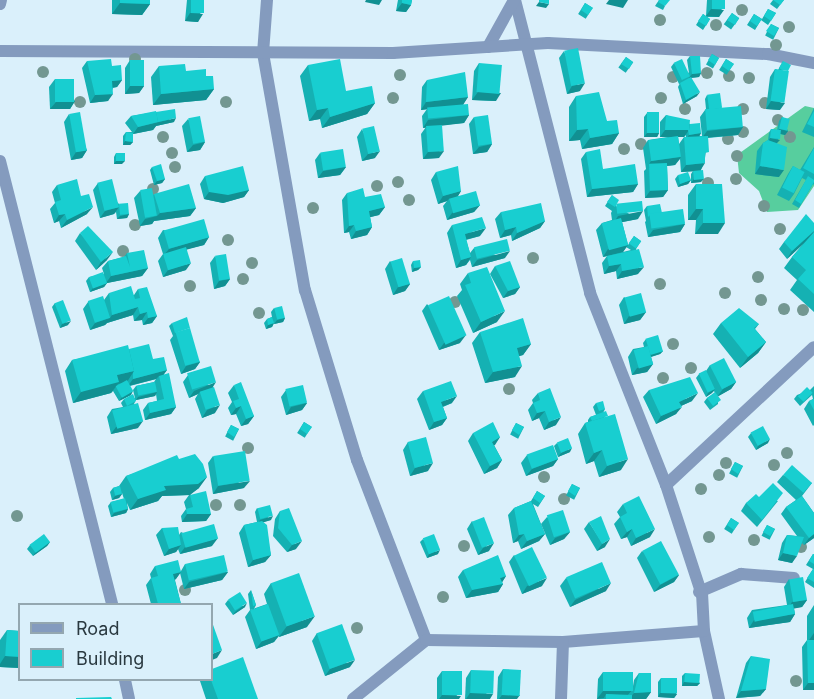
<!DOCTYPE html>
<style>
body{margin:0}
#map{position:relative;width:814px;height:699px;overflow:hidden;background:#daf0fb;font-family:Inter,sans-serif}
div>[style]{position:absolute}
.forest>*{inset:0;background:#57ce9e}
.minor>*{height:12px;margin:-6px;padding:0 6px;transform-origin:6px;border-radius:6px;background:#849bbe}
.trees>*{width:12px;height:12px;margin:-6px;border-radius:50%;background:#739791}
.wall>*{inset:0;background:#15b1b3;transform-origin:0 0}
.shaded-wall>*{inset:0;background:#119092}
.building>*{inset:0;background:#18ced0;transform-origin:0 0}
span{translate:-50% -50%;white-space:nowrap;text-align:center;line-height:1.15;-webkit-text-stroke:4.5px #daf0fb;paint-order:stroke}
.legend{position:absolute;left:18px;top:603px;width:195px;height:78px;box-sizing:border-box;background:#daf0fb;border:2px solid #94a7b0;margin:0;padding:8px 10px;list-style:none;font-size:18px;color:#2a3940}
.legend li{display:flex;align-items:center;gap:12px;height:30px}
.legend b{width:30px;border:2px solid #94a7b0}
</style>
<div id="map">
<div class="forest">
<i style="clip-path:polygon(805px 106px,814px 108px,814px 186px,798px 210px,767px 212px,759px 191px,739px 173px,737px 155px)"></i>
</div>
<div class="minor">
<i style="left:267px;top:0;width:53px;rotate:94.3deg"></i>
<i style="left:263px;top:53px;width:241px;rotate:80deg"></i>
<i style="left:305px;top:290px;width:178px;rotate:73deg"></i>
<i style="left:357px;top:460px;width:193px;rotate:69deg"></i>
<i style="left:515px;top:0;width:302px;rotate:75.6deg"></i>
<i style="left:590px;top:293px;width:206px;rotate:68.4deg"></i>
<i style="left:0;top:4px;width:4px;rotate:-76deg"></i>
<i style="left:488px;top:47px;width:54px;rotate:-61deg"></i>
<i style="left:0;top:51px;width:393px;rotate:0.3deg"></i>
<i style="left:393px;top:53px;width:155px;rotate:-3.7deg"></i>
<i style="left:548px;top:43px;width:220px;rotate:2.9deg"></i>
<i style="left:768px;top:54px;width:47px;rotate:11.1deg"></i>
<i style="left:0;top:161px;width:457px;rotate:75.8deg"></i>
<i style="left:699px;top:592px;width:46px;rotate:-23.2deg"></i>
<i style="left:741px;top:574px;width:53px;rotate:4.3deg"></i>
<i style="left:704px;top:631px;width:70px;rotate:77.6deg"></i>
<i style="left:125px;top:680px;width:19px;rotate:78deg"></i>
<i style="left:353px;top:699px;width:94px;rotate:-38.9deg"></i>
<i style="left:426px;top:640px;width:137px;rotate:0.8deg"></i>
<i style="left:563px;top:642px;width:141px;rotate:-4.5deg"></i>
<i style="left:704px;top:631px;width:36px;rotate:-93deg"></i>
<i style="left:702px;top:595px;width:116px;rotate:-108.1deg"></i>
<i style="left:666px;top:485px;width:202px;rotate:-43deg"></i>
<i style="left:561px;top:699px;width:57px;rotate:-88deg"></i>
</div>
<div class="trees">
<i style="left:742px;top:10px"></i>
<i style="left:660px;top:20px"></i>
<i style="left:716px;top:25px"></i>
<i style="left:789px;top:27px"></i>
<i style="left:776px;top:45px"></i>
<i style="left:135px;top:59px"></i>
<i style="left:43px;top:72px"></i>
<i style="left:707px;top:73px"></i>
<i style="left:400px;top:75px"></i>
<i style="left:729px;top:76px"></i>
<i style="left:673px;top:77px"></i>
<i style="left:749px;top:78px"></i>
<i style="left:393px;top:98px"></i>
<i style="left:661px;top:98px"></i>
<i style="left:80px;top:102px"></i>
<i style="left:226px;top:102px"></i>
<i style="left:765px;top:103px"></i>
<i style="left:685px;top:109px"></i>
<i style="left:743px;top:109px"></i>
<i style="left:778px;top:120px"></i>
<i style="left:743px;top:132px"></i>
<i style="left:163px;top:137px"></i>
<i style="left:790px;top:137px"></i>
<i style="left:728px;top:139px"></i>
<i style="left:641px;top:144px"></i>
<i style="left:624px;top:149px"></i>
<i style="left:172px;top:153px"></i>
<i style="left:737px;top:156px"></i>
<i style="left:175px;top:167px"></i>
<i style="left:736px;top:179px"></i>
<i style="left:398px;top:182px"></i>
<i style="left:708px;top:183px"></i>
<i style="left:377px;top:186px"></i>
<i style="left:153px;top:189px"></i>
<i style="left:409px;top:200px"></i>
<i style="left:764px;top:206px"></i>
<i style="left:313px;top:208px"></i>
<i style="left:135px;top:225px"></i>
<i style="left:780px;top:229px"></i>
<i style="left:228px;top:240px"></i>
<i style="left:123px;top:251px"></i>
<i style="left:533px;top:258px"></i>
<i style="left:252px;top:263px"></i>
<i style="left:758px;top:277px"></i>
<i style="left:243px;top:279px"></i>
<i style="left:660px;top:284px"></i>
<i style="left:190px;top:286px"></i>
<i style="left:725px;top:293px"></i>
<i style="left:761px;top:300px"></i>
<i style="left:455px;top:302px"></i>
<i style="left:784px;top:309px"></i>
<i style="left:803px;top:310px"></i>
<i style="left:259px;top:313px"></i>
<i style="left:673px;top:344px"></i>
<i style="left:691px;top:368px"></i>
<i style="left:663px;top:378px"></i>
<i style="left:509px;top:389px"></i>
<i style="left:248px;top:448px"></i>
<i style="left:787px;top:453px"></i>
<i style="left:726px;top:463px"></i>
<i style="left:774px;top:465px"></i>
<i style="left:719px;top:475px"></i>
<i style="left:544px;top:477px"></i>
<i style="left:701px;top:489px"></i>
<i style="left:564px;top:499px"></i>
<i style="left:216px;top:505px"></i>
<i style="left:240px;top:505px"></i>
<i style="left:17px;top:516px"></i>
<i style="left:709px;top:537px"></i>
<i style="left:754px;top:540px"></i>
<i style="left:464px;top:546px"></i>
<i style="left:801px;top:547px"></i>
<i style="left:185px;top:590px"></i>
<i style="left:443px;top:597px"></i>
<i style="left:357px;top:628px"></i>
<i style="left:796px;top:681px"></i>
</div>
<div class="wall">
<i style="clip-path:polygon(112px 0,150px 0,150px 4px,142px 15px,112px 14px)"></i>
<i style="clip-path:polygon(187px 0,204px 0,198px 22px,185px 21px)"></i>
<i style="clip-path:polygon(398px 0,412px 0,411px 5px,406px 12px,396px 11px)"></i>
<i style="clip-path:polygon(659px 0,665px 6px,663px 10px,655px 6px)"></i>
<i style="clip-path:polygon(707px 0,725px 0,719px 17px,707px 17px,710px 19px,703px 30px,696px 25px,703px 14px,706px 16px)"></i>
<i style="clip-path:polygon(773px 0,784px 0,777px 9px,770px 4px)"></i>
<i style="left:585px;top:3px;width:9px;height:13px;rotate:32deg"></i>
<i style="clip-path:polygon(768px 9px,776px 13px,768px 25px,761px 20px,755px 30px,747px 25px,754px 14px,762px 19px)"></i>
<i style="left:732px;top:13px;width:9px;height:14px;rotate:36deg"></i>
<i style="left:771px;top:24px;width:9px;height:13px;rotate:27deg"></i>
<i style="clip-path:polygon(564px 51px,580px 91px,567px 94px,559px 58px)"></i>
<i style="left:712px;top:54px;width:8px;height:12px;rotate:30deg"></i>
<i style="clip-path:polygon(690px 56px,701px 73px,699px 77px,691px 78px,697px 96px,683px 104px,678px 87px,680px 83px,683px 82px,679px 84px,671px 67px,674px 63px,689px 73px,687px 60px)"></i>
<i style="left:626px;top:57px;width:9px;height:13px;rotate:36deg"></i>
<i style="left:726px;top:59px;width:9px;height:13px;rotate:32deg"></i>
<i style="clip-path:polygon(130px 60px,144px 86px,139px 93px,125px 94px,125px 68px)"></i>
<i style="clip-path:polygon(87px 61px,112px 66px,122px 80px,117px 87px,113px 88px,108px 101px,90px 103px,82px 68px)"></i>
<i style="clip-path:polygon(783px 61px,780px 110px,766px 109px,770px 77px,775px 69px,778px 70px)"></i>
<i style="clip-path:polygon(479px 63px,496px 101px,472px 100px,474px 71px)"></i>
<i style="clip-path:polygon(308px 65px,346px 91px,375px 103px,367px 114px,322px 128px,320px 119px,309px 121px,300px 76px)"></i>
<i style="clip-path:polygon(159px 66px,186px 71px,206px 76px,214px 89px,206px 100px,153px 105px,151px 77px)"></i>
<i style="clip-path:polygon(55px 79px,75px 101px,70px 109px,50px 109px,49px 87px)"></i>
<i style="clip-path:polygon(427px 80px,468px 97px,463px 104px,469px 115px,464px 123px,442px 125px,439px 158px,423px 159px,421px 134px,426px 127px,423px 128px,422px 116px,427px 109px,421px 110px,422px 87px)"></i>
<i style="clip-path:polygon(evenodd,707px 95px,743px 127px,738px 135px,708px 138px,705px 158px,701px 170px,701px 182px,691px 183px,691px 174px,693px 171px,681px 172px,680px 159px,675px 165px,667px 166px,668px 190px,663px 197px,645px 198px,644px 171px,646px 169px,643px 148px,648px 140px,668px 137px,660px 137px,660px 122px,666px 115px,690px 124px,701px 133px,699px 136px,702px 136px,700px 117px,705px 110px,706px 109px,705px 99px,707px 95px,686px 135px,686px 137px,684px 137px,679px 144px,678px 137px,684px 137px,686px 135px)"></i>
<i style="clip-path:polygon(576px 96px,607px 121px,619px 133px,612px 144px,582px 149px,580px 140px,569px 141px,569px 107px)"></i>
<i style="clip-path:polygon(814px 108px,814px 137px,802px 132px)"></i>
<i style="clip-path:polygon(156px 112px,174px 122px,156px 126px,153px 130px,133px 134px,133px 142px,130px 145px,123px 145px,123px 136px,126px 132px,132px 132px,125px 123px,131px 116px)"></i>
<i style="clip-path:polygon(647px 113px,659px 133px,657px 137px,644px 137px,644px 117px)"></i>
<i style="clip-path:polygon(69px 114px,87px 150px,82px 158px,71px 160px,64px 122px)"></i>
<i style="clip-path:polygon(474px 117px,492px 144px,487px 152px,473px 154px,469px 124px)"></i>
<i style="clip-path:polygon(782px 117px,788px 131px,785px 135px,780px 134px,777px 143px,779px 177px,755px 174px,757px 151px,763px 143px,768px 140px,769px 133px,771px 129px,777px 130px,779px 121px)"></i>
<i style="clip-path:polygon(188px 119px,205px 142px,200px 150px,187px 152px,182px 126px)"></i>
<i style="clip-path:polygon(362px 129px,375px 158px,362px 161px,357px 137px)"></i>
<i style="clip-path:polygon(814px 147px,814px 185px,813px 184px,799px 208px,792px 204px,806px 180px,802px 178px,794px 194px,789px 201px,777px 195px,788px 174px,793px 166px,800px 170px)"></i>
<i style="clip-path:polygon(586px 152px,603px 169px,638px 184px,633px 192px,587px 197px,581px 159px)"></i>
<i style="clip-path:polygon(116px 153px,122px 164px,114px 164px,114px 157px)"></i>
<i style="clip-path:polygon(320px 153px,346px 167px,340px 175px,318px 178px,315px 160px)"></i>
<i style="clip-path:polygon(152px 167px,165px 179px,162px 183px,154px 185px,150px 170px)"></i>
<i style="clip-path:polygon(436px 172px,461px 191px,458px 196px,480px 205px,474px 212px,447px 220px,443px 206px,447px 201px,438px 204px,431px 180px)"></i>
<i style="clip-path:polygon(678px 175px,691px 180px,688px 184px,678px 187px,675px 179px)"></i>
<i style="clip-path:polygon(205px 176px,249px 190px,244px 197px,223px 203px,204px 199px,200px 184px)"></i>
<i style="clip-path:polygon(98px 183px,129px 214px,127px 218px,117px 219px,116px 212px,114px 214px,100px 218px,93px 190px)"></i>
<i style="clip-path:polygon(696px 184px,718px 234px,695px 234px,696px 220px,688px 220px,688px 195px)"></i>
<i style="clip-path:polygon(57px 185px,87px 214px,61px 228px,59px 221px,54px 223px,50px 209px,55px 203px,52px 192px)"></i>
<i style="clip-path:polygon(140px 191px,153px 195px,154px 194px,196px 208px,190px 216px,154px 221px,152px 224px,140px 226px,134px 198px)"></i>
<i style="clip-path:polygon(347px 193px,365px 197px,385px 207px,379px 215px,370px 217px,372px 227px,367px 235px,351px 239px,349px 232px,344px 233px,342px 200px)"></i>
<i style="clip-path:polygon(evenodd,612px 195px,616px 206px,638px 219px,622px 222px,628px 245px,634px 236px,641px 241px,636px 249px,638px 274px,617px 279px,616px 271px,604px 274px,602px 263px,607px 256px,603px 257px,596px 230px,602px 223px,612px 220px,611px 213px,612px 211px,605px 206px,612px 195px,627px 246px,626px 247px,631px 250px,623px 252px,627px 246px)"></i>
<i style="clip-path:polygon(647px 206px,662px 213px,685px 224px,680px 232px,648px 237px,645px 222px,646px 221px,644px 210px)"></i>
<i style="clip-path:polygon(501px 212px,545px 221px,540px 228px,512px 241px,511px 235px,500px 238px,495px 219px)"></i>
<i style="clip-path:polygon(814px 223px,814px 312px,790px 290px,797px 280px,784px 268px,792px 257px,804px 243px,787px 259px,779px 249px,784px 242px)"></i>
<i style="clip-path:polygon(452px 225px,480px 236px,466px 240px,470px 253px,474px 248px,505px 258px,472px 267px,470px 260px,466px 265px,456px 268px,447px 233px)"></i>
<i style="clip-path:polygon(163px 230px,209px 237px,204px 245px,187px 249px,186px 270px,163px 277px,158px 261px,163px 254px,158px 238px)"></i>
<i style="clip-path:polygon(80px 233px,107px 260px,96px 270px,75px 241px)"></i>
<i style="clip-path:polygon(127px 253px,148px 268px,142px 276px,107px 283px,104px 287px,90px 292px,86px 281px,89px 277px,104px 274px,102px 268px,108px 261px,124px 257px)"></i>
<i style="clip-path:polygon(215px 256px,230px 279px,225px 286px,214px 289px,210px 263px)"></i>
<i style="clip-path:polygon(390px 261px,410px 284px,405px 291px,393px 295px,385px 269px)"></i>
<i style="clip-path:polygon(413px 261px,421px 267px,418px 270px,412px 272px,411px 265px)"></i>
<i style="clip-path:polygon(495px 266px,520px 287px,515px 294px,503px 298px,490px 274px)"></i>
<i style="clip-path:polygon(468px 273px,497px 322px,473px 333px,457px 296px,462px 290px,460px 284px)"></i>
<i style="clip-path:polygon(138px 289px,157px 316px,152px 323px,143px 325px,142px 320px,134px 321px,133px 315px,107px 323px,105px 325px,90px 330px,83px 309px,88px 302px,104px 300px,109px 293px,134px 295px)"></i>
<i style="clip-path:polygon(624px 297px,646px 312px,640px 320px,624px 324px,619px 305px)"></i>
<i style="clip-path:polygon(55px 303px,68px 325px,60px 328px,52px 307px)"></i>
<i style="clip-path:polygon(427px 304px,460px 343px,439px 350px,422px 311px)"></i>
<i style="clip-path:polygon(274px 308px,285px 318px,283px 322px,274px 324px,274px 323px,272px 327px,266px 329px,264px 323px,267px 319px,272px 317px,271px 312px)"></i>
<i style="clip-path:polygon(172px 323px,200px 362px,195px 369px,181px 374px,170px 340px,173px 336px,169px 326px)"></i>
<i style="clip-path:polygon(721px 323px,759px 324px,755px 329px,766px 342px,758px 353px,740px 368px,713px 334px)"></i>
<i style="clip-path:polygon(480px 332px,531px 344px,523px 355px,519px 356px,515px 377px,485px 383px,472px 343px)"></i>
<i style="clip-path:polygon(646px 339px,663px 351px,660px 354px,651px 357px,653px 364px,647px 372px,632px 375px,628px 357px,633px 349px,644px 347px,643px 343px)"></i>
<i style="clip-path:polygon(129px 349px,153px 359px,167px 370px,164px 374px,176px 407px,171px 414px,145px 420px,143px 410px,148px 403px,157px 401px,156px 394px,155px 396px,136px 400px,134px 404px,138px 428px,111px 434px,107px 417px,112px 409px,123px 407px,121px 403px,124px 399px,135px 398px,133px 390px,136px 386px,154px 382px,156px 379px,130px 386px,131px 395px,119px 401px,113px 391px,111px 393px,73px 403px,65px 371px,72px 360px)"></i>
<i style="clip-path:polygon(710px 365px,736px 382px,731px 389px,718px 396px,718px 404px,710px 410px,704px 402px,707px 398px,715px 393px,714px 391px,706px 397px,696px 378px,699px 374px,706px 371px)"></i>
<i style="clip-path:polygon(188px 375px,213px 387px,215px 413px,202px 418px,195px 399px,198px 394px,189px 398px,183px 382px)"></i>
<i style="clip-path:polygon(234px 385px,254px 416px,248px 424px,241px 426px,236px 414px,231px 415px,228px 408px,232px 402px,228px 393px)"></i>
<i style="clip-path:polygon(814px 386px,814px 425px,813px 426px,804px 409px,809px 401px,813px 399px,812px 395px,800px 406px,794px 399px,797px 395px,810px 390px)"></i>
<i style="clip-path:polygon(286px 390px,307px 403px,302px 410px,286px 415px,281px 397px)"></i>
<i style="clip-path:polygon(649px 390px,692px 401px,681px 406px,676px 414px,656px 424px,643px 397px)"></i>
<i style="clip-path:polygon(423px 391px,452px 403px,443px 407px,447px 418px,442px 425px,429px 430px,417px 399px)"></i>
<i style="clip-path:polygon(538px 393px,556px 425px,544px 430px,539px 418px,532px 421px,528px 410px,533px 403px,532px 400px)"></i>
<i style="clip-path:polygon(596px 403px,605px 409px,603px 413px,621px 470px,599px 477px,594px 461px,586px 464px,578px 434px,585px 423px,588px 422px,588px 420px,590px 417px,596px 415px,593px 407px)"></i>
<i style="left:304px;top:422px;width:9px;height:13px;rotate:32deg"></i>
<i style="left:516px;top:423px;width:9px;height:13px;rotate:27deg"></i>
<i style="left:231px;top:425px;width:9px;height:13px;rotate:27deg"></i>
<i style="clip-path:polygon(473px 433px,500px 437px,494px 445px,502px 460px,497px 468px,484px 474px,468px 441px)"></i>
<i style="clip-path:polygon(751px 433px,768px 443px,756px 450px,748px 437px)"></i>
<i style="clip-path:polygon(408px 442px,428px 471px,410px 476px,403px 450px)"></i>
<i style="clip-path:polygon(557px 443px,570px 452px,558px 457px,554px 446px)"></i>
<i style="clip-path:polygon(527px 455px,558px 459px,553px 466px,526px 476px,521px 463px)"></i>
<i style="clip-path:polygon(213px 456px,244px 488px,213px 494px,208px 463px)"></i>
<i style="clip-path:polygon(179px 459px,199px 488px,190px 494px,211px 514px,206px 521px,182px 522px,181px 516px,186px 509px,184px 502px,189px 495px,162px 496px,158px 501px,130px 510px,127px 503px,128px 509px,126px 513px,111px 517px,108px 506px,111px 502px,124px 499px,122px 493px,122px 494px,119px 498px,112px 500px,110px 492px,113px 488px,119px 486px,126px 476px)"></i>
<i style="left:735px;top:462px;width:9px;height:13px;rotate:27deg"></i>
<i style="clip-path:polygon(783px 475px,812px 483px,802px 496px,814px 513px,814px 538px,804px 545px,802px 543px,792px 563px,778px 560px,782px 543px,787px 535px,797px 536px,781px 514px,786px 507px,796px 500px,777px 482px)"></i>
<i style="left:572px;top:484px;width:9px;height:13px;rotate:27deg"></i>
<i style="clip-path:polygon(537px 491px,545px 496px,538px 507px,533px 504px,545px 534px,539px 541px,521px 549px,518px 541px,513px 543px,508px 515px,514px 508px,531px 501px)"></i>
<i style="clip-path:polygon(759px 497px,778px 501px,757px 527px,741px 511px,746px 503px)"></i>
<i style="clip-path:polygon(623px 504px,650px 537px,631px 546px,627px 537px,621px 539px,614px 524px,620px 517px,617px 512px)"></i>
<i style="clip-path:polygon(257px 508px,271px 520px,263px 522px,271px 555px,265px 562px,248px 567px,239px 533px,244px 525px,257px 522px,255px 512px)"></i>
<i style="clip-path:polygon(280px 511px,296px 549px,287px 552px,273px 536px,275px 519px)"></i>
<i style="clip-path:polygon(547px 517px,570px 532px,564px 539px,550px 545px,541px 524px)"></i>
<i style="left:731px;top:518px;width:9px;height:13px;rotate:32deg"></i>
<i style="clip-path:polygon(472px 521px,489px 551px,478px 555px,467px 529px)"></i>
<i style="clip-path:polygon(589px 522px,605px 547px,597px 551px,584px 529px)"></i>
<i style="left:767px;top:525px;width:9px;height:12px;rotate:27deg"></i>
<i style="clip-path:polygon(162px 528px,179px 535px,181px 532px,212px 546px,180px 554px,178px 549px,176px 552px,164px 556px,156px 535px)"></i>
<i style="clip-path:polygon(423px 539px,438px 554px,427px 558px,420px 542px)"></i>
<i style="clip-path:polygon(50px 542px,47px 546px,33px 556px,27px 549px,30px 545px)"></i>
<i style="clip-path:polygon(642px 551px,679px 575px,674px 582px,654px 592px,637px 558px)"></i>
<i style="clip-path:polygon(813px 554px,814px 554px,814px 588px,805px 582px,813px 569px,806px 565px)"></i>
<i style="clip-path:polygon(514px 555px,542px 586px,522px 594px,509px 562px)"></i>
<i style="clip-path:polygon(185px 564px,228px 572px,222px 580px,184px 589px,180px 573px,175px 580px,181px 604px,151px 604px,146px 585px,151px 578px,150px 574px,155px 566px,181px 571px)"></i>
<i style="clip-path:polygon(463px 570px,506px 576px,502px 582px,503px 584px,498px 592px,466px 598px,458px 577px)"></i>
<i style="clip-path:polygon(566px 578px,606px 591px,570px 607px,560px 586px)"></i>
<i style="clip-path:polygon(789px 579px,807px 600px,802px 607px,794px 608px,795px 614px,790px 622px,749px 628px,747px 618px,752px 610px,787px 605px,784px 587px)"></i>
<i style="clip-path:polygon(271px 583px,307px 627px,279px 637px,279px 636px,274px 642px,256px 649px,245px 617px,250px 610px,267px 604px,264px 594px)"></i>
<i style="clip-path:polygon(251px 590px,256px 605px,254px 609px,250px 610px,248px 594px)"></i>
<i style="clip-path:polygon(228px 600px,245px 607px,233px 615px,225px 604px)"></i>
<i style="clip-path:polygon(814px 605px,814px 690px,803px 690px,802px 647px,807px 640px,807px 616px)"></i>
<i style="clip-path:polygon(7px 630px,20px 631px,20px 668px,0 667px,0 640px)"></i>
<i style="clip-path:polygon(317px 633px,350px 667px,325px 676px,312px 641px)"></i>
<i style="clip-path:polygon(751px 656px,766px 689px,760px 696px,736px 698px,746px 663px)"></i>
<i style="clip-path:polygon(503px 669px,517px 699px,497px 699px,498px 677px)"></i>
<i style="clip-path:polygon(471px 670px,490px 699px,465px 699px,466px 678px)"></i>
<i style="clip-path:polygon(442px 671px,459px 699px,437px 699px,437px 678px)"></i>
<i style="clip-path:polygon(603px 672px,633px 686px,634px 680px,639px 673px,651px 692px,646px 699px,597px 699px,598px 679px)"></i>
<i style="clip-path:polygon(685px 673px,700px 683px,697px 686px,682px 686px,682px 676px)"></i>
<i style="clip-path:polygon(661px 678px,677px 694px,674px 698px,658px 697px,658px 682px)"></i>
<i style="clip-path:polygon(201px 680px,212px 680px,258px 699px,206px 699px,200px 681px)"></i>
</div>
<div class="shaded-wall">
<i style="clip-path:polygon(366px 0,382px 0,379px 5px,365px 2px)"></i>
<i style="clip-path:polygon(609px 0,628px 0,623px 8px,606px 4px)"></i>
<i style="clip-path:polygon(539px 2px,549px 4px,546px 8px,536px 6px)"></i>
<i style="clip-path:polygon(120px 3px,150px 4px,142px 15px,112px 14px)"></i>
<i style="clip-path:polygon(402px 3px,411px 5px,406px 12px,396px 11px)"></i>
<i style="clip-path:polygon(711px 9px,724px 10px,719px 17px,706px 16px)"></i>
<i style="clip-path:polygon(190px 13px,203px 14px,198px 22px,185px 21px)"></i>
<i style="clip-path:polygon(701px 73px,699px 77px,689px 78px,692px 74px)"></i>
<i style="clip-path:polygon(122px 80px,117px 87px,107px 88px,112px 81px)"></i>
<i style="clip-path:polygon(585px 83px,580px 91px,567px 94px,572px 86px)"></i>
<i style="clip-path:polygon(130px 86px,144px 86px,139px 93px,125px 94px)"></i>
<i style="clip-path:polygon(214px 89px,206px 100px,153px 105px,161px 94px)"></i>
<i style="clip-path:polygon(478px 92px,501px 93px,496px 101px,472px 100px)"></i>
<i style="clip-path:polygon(700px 92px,697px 96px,683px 104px,686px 100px)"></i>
<i style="clip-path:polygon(113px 94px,108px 101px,90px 103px,95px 95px)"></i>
<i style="clip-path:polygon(468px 97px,463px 105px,421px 110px,426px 102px)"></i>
<i style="clip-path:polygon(75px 101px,70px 109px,50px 109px,56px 102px)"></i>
<i style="clip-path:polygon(771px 101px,785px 103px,780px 110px,766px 109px)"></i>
<i style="clip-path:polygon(375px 103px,367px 114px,322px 128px,330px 117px)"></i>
<i style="clip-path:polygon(328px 108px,320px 119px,309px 121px,317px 110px)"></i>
<i style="clip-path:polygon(469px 115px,464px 123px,423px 128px,428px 120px)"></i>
<i style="clip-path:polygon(176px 118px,174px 122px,156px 126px,153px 130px,133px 134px,138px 127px)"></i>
<i style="clip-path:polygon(743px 127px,738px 135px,702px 138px,707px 131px)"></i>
<i style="clip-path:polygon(588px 129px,580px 140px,569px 141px,577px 130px)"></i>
<i style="clip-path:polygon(779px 129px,788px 131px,785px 135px,777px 133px)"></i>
<i style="clip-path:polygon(665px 130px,689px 130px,684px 137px,660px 137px)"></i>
<i style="clip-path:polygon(619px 133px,612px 144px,582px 149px,590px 138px)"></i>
<i style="clip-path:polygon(647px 133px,659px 133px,657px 137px,644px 137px)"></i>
<i style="clip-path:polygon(701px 133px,699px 137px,686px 139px,689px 135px)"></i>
<i style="clip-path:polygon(770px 138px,780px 140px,777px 143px,768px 142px)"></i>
<i style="clip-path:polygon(125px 141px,133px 142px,130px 145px,123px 145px)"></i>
<i style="clip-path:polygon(205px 142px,200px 150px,187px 152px,193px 145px)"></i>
<i style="clip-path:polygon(492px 144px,487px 152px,473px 154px,479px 147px)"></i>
<i style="clip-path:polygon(87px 150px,82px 158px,71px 160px,76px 152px)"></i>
<i style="clip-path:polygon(380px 151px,375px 158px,362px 161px,368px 154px)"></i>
<i style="clip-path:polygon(444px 151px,439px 158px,423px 159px,428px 152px)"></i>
<i style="clip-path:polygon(681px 157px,675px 165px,649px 168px,649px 164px,651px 161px)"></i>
<i style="clip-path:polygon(116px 161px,125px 161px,122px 164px,114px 164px)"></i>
<i style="clip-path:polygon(705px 163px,700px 171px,681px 172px,686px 165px)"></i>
<i style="clip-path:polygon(760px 166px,784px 170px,779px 177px,755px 174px)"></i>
<i style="clip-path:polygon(346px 167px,340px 175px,318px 178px,323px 171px)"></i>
<i style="clip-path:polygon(165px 179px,162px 183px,154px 185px,157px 181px)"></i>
<i style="clip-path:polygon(694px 179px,704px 179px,701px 182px,691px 183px)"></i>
<i style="clip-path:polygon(691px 180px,688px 184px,678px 187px,680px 184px)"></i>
<i style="clip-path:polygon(638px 184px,633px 192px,587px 197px,592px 189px)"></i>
<i style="clip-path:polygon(249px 190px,244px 197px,223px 203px,204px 199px,209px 192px)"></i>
<i style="clip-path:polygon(668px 190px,663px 197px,645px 198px,650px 191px)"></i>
<i style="clip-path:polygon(461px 191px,456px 199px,449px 199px,447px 201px,438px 204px,443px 196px)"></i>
<i style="clip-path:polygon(480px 205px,474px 212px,447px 220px,452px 213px)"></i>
<i style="clip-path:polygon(93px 207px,87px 214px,61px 228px,67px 220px)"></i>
<i style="clip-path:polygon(119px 207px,114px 214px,100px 218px,105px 211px)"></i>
<i style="clip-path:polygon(385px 207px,379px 215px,363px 219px,369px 211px)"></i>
<i style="clip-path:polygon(196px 208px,190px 216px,154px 221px,152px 224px,140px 226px,145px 219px,157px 216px,160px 213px)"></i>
<i style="clip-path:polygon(696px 209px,703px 209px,696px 220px,688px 220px)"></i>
<i style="clip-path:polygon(643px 211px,638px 219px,613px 224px,618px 216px)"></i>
<i style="clip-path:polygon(65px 214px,59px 221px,54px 223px,59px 215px)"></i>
<i style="clip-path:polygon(129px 214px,127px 218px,117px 219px,120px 216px)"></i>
<i style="clip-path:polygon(545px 221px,540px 228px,512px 241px,517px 233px)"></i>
<i style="clip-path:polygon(703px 223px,725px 223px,718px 234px,695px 234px)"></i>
<i style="clip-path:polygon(685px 224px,680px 232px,648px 237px,653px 230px)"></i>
<i style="clip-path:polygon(354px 225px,349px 232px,344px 233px,349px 226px)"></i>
<i style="clip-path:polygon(372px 227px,367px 235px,351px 239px,356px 231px)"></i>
<i style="clip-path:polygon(516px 227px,511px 235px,500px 238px,505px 230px)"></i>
<i style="clip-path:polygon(486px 228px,480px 236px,460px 241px,465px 234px)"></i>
<i style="clip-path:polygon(814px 231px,813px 235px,787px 259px,792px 251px)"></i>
<i style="clip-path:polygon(209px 237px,204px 245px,163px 256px,169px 249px)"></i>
<i style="clip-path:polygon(628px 245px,623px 252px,603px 257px,608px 249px)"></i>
<i style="clip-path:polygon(510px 251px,505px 258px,472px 267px,477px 260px)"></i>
<i style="clip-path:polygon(113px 252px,107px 260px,96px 270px,101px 262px)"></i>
<i style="clip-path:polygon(471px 257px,466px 265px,456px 268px,461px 260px)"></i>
<i style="clip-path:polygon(191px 263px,186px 270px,163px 277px,168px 270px)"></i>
<i style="clip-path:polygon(621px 264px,616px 271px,604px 274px,609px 266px)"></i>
<i style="clip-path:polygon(421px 267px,418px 270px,412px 272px,414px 268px)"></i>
<i style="clip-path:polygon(644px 267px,638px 274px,617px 279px,622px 271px)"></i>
<i style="clip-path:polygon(148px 268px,142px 276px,107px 283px,104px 287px,90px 292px,93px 288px,106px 283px,111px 276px)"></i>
<i style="clip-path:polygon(230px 279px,225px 286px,214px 289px,219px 281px)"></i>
<i style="clip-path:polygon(410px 284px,405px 291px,393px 295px,398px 287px)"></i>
<i style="clip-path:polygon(520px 287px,515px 294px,503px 298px,508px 291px)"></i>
<i style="clip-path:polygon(138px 307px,133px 315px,107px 323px,105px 325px,90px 330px,95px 323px,110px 318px,112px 315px)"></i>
<i style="clip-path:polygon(505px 311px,497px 322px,473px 333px,481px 322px)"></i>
<i style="clip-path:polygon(147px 312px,142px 320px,134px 321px,140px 314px)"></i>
<i style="clip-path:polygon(646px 312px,640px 320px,624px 324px,629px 316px)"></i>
<i style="clip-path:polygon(157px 316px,152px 323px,143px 325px,148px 318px)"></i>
<i style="clip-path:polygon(285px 318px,283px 322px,274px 324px,277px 320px)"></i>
<i style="clip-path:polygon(71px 321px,68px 325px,60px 328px,62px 324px)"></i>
<i style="clip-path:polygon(274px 323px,272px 327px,266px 329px,268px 325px)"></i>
<i style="clip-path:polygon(466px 335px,460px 343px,439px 350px,444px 343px)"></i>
<i style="clip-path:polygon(766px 342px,758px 353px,740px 368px,748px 357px)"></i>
<i style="clip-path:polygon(531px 344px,523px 355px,509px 359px,517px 348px)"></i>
<i style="clip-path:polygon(663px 351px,660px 354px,647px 358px,650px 354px)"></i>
<i style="clip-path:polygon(200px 362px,195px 369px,181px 374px,186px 366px)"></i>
<i style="clip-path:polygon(653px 364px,647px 372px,632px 375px,637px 368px)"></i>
<i style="clip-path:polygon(522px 366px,515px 377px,485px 383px,493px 372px)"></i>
<i style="clip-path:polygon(167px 370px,161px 378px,159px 376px,156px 379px,128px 386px,133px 379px)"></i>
<i style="clip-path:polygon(134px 371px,127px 382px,118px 384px,111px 393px,73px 403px,81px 392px,117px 375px)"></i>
<i style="clip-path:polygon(216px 382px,211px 390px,200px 392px,198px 394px,189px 398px,194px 391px)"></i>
<i style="clip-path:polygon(736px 382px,731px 389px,717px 397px,723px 389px)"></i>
<i style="clip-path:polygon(715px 389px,712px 393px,706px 397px,708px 393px)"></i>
<i style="clip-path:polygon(133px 391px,131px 395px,119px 401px,122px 397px)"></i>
<i style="clip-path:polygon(157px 392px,155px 396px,136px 400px,138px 397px)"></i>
<i style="clip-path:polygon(698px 393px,692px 401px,674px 409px,679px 402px)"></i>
<i style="clip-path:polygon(457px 396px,452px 403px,436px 409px,441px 402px)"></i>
<i style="clip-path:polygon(307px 403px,302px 410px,286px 415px,291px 407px)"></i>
<i style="clip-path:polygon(220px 405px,215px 413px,202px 418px,207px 410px)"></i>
<i style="clip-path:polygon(241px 406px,236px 414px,231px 415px,236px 408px)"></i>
<i style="clip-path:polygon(176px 407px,171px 414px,145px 420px,150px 413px)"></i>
<i style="clip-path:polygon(682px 407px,676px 414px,656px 424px,661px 416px)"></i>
<i style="clip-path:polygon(545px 411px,539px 418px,532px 421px,537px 413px)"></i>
<i style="clip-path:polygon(254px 416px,248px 424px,241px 426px,246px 419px)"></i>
<i style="clip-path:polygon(561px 417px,556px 425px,544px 430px,549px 422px)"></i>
<i style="clip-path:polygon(447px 418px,442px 425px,429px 430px,434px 422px)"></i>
<i style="clip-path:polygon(143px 421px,138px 428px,111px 434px,116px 427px)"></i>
<i style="clip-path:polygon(500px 437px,495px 445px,487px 449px,492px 442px)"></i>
<i style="clip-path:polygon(770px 439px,768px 443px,756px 450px,758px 446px)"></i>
<i style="clip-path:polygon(572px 448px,570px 452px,558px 457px,561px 453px)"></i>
<i style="clip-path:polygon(602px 450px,594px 461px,586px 464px,594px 453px)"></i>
<i style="clip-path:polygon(558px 459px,553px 466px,526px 476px,532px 469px)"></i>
<i style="clip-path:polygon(628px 459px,621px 470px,599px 477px,607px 466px)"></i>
<i style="clip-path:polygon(502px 460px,497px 468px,484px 474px,490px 466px)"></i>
<i style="clip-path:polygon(433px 463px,428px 471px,410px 476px,415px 468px)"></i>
<i style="clip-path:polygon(207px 477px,199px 488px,190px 495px,162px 496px,158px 501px,130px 510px,138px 499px,164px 486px)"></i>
<i style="clip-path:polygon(250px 481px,244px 488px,213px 494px,218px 486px)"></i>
<i style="clip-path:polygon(122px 494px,119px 498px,112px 500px,115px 496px)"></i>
<i style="clip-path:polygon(128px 509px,126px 513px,111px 517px,114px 513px)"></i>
<i style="clip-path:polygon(187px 514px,211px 514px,206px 521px,182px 522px)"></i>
<i style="clip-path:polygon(273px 516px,271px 520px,258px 524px,260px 520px)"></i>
<i style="clip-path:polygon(632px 529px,627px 537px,621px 539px,627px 532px)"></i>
<i style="clip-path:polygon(655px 529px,650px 537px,631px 546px,636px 538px)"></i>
<i style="clip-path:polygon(570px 532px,564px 539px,550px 545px,555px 538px)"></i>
<i style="clip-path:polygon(524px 534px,518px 541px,513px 543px,519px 535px)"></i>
<i style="clip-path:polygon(545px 534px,539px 541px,521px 549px,527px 541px)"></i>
<i style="clip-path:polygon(814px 534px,814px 538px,804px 545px,809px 538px)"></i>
<i style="clip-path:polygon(218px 538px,212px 546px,180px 554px,185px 547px)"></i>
<i style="clip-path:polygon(610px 539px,605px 547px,597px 551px,602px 544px)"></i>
<i style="clip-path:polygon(302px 541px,296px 549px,287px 552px,292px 545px)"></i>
<i style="clip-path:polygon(50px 542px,47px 546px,33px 556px,35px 553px)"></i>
<i style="clip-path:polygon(494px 543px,489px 551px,478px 555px,483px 548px)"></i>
<i style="clip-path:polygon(181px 545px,176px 552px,164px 556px,169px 549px)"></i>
<i style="clip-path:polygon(440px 550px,438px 554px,427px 558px,429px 554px)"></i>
<i style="clip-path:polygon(783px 553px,797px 556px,792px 563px,778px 560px)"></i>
<i style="clip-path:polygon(271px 555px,265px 562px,248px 567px,253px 560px)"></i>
<i style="clip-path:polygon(181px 572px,176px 579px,168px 582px,173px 574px)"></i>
<i style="clip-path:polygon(228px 572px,222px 580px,184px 589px,189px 582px)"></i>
<i style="clip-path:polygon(679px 575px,674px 582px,654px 592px,660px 585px)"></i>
<i style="clip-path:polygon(506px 576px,501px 584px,503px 584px,498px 592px,466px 598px,472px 590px)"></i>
<i style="clip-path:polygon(547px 578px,542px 586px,522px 594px,527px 586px)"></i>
<i style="clip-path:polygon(611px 583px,606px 591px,570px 607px,575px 600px)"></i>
<i style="clip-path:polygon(807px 600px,802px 607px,787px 610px,792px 602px)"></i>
<i style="clip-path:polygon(247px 603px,245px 607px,233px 615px,235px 612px)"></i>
<i style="clip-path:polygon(795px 614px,790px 622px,749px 628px,754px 620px)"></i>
<i style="clip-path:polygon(315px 616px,307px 627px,279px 637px,287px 626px)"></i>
<i style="clip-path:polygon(814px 633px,814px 644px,807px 643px)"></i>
<i style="clip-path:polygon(279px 635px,274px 642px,256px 649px,262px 641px)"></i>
<i style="clip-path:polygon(222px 650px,217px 658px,212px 660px,212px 654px)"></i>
<i style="clip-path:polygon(5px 656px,20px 657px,20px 668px,0 667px,0 664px)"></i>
<i style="clip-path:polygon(355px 660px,350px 667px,325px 676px,330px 669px)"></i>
<i style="clip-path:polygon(684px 682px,700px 683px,697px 686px,682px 686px)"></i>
<i style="clip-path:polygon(808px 683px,814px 683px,814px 690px,803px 690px)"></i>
<i style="clip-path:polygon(633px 689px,627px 696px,606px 694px,604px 698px,597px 699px,603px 691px)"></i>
<i style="clip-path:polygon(766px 689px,760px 696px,736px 698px,741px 691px)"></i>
<i style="clip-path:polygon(651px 692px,646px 699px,629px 699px,634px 693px)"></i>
<i style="clip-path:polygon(470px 693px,493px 694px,490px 699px,466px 699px)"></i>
<i style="clip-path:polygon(660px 693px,677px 694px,674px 698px,658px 697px)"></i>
<i style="clip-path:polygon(442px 695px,461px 696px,459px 699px,439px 699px)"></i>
<i style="clip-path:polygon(502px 695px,520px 695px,517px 699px,499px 699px)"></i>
</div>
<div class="building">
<i style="clip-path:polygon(120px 0,150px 0,150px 4px,120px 3px)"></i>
<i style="left:191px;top:0;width:13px;height:13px"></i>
<i style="clip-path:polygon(402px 0,412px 0,411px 5px,402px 3px)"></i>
<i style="clip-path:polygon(539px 0,549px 0,549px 4px,539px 2px)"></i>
<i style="clip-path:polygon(659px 0,670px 0,665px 6px,658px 2px)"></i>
<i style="left:712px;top:0;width:13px;height:9px"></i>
<i style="clip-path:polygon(773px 0,784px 0,780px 5px)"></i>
<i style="clip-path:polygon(585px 3px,593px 8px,588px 15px,581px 10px)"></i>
<i style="clip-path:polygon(768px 9px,776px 13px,771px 21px,764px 16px)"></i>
<i style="clip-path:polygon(732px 13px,739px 18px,735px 25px,727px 20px)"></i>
<i style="clip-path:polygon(703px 14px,710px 19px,706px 26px,698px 21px)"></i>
<i style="clip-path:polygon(754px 14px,762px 19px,757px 26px,750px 21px)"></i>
<i style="clip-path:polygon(771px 24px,779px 28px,774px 36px,766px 31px)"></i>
<i style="left:578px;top:48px;width:36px;height:14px;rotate:79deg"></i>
<i style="clip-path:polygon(712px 54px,719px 58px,715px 65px,708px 60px)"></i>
<i style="clip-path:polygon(690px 56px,700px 56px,701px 73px,692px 74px)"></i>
<i style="clip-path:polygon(626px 57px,633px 62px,629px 69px,621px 64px)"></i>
<i style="clip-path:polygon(111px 59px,112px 66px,121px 65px,122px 80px,112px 81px,113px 94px,95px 95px,87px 61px)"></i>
<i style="clip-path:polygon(340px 59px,346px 91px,372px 86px,375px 103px,330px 117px,328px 108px,317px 110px,308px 65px)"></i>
<i style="left:682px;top:59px;width:19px;height:9px;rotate:65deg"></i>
<i style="clip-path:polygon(726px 59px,734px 64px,729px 71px,722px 66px)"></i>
<i style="left:130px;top:60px;width:14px;height:26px"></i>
<i style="clip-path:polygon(783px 61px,791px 65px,788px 71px,782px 70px,779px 68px)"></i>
<i style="left:479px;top:63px;width:23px;height:29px;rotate:5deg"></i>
<i style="clip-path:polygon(185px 64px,186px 71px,206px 69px,206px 76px,213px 76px,214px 89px,161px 94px,159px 66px)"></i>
<i style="left:775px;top:69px;width:14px;height:32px;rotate:8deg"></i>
<i style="clip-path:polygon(465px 72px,468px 97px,426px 102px,427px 80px)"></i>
<i style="clip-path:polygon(691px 77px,700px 92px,686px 100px,680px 83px)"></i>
<i style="left:55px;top:79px;width:19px;height:23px"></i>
<i style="clip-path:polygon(599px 92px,607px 121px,617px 120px,619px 133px,590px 138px,588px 129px,577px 130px,576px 96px)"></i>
<i style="left:720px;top:93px;width:15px;height:13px;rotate:82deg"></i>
<i style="left:468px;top:104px;width:11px;height:41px;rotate:85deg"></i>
<i style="left:741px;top:106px;width:21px;height:36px;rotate:85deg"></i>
<i style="clip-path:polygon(175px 109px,176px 118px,158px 122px,156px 112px)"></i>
<i style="clip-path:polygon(156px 111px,158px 122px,138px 127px,131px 116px)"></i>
<i style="clip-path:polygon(814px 111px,814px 127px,807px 124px)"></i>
<i style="left:80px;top:112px;width:39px;height:11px;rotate:80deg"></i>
<i style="left:659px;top:112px;width:21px;height:12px;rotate:90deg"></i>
<i style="left:488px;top:115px;width:29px;height:14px;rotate:82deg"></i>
<i style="clip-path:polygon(666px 115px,690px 120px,689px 130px,665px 130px)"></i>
<i style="left:200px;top:116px;width:26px;height:12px;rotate:79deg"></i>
<i style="left:782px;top:117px;width:8px;height:12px;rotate:14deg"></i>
<i style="clip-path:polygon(700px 123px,701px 133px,689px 135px,688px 130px,689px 130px,690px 124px)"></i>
<i style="left:442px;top:125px;width:26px;height:16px;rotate:86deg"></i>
<i style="left:374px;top:126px;width:26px;height:12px;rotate:77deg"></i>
<i style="left:771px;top:129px;width:10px;height:9px;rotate:6deg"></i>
<i style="clip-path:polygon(126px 132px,133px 133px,133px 142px,125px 141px)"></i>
<i style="left:678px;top:136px;width:21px;height:30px;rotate:82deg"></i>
<i style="clip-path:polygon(708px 136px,709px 152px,705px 153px,705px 163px,686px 165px,684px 137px)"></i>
<i style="clip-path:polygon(768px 140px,787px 147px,784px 170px,760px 166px,763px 143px)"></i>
<i style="clip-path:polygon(814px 148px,814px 174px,803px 168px)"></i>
<i style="left:343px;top:149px;width:18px;height:23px;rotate:81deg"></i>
<i style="clip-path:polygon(600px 149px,603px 169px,635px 164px,638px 184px,592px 189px,586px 152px)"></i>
<i style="left:116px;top:153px;width:9px;height:8px"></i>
<i style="left:667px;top:163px;width:27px;height:18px;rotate:88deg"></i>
<i style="clip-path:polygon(161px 164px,165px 179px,157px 181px,152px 167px)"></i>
<i style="clip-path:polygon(243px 166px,249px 190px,228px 195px,209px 192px,205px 176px)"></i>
<i style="clip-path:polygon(458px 166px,461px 191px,443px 196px,436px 172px)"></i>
<i style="left:793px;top:166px;width:13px;height:24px;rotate:27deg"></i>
<i style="left:703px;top:170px;width:9px;height:10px;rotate:84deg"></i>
<i style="clip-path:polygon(688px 172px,691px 180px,680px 184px,678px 175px)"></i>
<i style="clip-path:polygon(808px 176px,814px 180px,814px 182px,801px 204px,795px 200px)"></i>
<i style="clip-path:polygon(77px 179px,81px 196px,89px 194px,93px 207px,67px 220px,65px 214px,59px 215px,55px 202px,61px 200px,57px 185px)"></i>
<i style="left:112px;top:179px;width:29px;height:15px;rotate:76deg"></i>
<i style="clip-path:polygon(189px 184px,196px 208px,160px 213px,154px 194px)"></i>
<i style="clip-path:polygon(696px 184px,722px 184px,725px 223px,703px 223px,703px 209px,696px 209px)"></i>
<i style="left:152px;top:188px;width:28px;height:12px;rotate:80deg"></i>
<i style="clip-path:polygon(363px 188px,365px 197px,381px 194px,385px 207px,369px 211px,372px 227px,356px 231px,354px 225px,349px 226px,347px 193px)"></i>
<i style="left:476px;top:191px;width:15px;height:28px;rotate:74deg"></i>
<i style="clip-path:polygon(612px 195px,619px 200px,615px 207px,607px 202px)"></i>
<i style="left:642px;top:201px;width:10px;height:26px;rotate:84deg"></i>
<i style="left:128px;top:203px;width:11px;height:9px;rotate:85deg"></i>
<i style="clip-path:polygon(541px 203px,545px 221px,517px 233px,516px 227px,505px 230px,501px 212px)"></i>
<i style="clip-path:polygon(660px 204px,662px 213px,650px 215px,648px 217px,647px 206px)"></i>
<i style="left:683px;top:209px;width:15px;height:34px;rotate:82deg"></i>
<i style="clip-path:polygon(806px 214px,814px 223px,814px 231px,792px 251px,784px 242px)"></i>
<i style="clip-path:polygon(482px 217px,486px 228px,465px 234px,471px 257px,461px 260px,452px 225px)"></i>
<i style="left:621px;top:218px;width:28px;height:20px;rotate:75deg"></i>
<i style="left:204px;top:219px;width:19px;height:42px;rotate:74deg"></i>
<i style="clip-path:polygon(88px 226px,113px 252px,101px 262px,80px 233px)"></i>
<i style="clip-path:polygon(814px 232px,814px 294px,798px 279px,806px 270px,792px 257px)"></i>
<i style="left:634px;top:236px;width:9px;height:9px;rotate:36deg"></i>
<i style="left:507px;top:239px;width:12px;height:34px;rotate:76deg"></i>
<i style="left:186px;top:247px;width:17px;height:24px;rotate:73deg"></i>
<i style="clip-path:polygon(639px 249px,644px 267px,622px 271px,621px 264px,609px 266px,607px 256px)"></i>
<i style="clip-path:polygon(144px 250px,148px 268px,111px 276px,108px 261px,126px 256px,130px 267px,127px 253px)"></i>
<i style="left:226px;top:254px;width:25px;height:11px;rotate:81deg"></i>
<i style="left:402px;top:258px;width:27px;height:12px;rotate:73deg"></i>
<i style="left:420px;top:260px;width:7px;height:7px;rotate:82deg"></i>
<i style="clip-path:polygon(510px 261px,520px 287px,508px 291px,495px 266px)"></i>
<i style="clip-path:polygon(487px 267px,505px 311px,481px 322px,465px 285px,471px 283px,468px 273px)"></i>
<i style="left:103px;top:272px;width:12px;height:15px;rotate:70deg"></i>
<i style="clip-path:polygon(131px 286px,135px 299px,140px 298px,138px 289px,147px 287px,157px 316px,148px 318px,147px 312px,140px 314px,138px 307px,112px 315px,109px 293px)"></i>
<i style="left:641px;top:293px;width:20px;height:17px;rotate:75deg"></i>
<i style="left:103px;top:296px;width:23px;height:16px;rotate:72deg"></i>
<i style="left:449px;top:296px;width:43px;height:23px;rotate:66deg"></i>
<i style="left:63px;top:300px;width:22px;height:9px;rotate:69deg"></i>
<i style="left:282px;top:306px;width:12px;height:8px;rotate:76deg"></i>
<i style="clip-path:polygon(739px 308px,759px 324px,754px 328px,766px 342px,748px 357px,721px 323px)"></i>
<i style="clip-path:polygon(187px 317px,190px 328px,175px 333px,172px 323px)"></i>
<i style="clip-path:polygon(272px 317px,274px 323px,268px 325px,267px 319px)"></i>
<i style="clip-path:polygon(523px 318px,531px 344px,517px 348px,522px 366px,493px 372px,480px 332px)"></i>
<i style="left:190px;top:328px;width:35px;height:15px;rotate:74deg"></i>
<i style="left:658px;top:335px;width:17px;height:13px;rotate:73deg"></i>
<i style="clip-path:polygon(149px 344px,153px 359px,164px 357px,167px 370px,133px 379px,133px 373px,134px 371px,129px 349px)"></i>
<i style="clip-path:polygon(128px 345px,134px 371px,117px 375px,119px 382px,81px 392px,72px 360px)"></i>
<i style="left:648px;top:346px;width:19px;height:15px;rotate:74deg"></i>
<i style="left:724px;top:358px;width:27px;height:16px;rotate:63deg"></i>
<i style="left:211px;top:366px;width:17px;height:25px;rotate:73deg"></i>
<i style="left:706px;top:370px;width:21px;height:8px;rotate:65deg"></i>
<i style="clip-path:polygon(169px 373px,176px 407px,150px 413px,148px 403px,164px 399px,159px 376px)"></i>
<i style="clip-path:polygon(690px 377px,698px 393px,679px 402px,682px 407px,661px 416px,649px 390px)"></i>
<i style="left:127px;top:380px;width:13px;height:13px;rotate:61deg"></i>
<i style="clip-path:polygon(451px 381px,457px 396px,441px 402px,447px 418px,434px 422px,423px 391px)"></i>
<i style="left:155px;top:382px;width:10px;height:19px;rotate:79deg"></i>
<i style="clip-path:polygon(241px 382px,254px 416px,246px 419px,241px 406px,236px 408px,233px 401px,239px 399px,234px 385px)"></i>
<i style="left:303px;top:385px;width:18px;height:18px;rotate:77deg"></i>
<i style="left:214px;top:387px;width:19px;height:15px;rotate:72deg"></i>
<i style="left:807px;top:387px;width:8px;height:13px;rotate:45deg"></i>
<i style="clip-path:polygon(550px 388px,561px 417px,549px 422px,545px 411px,537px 413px,533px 403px,540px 400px,538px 393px)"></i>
<i style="left:715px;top:392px;width:10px;height:10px;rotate:53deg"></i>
<i style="clip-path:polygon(133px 394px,136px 401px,127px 406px,124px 399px)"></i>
<i style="clip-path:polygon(814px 399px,814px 410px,809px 401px)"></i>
<i style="clip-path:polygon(603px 401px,605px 409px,599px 411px,596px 403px)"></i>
<i style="left:138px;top:403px;width:19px;height:27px;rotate:74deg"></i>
<i style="clip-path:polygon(606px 411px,608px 416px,592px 421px,590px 417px)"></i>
<i style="clip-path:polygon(615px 414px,628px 459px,607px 466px,602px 450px,594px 453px,585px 423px)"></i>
<i style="clip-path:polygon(304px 422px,312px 427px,307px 434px,300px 429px)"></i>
<i style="clip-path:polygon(493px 422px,500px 437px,492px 442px,502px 460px,490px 466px,473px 433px)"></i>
<i style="clip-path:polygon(516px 423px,524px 427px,519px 435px,512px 430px)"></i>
<i style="clip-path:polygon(231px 425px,239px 429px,234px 437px,227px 432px)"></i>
<i style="left:763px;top:426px;width:15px;height:14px;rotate:62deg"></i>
<i style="left:426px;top:437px;width:27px;height:19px;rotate:75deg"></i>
<i style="left:568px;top:438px;width:11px;height:12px;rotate:68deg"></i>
<i style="left:553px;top:445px;width:15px;height:28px;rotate:70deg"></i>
<i style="left:245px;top:451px;width:30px;height:32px;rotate:81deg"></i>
<i style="clip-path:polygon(195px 454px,203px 464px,207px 477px,198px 484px,164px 486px,166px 490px,138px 499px,126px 476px,177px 455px,179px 459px)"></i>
<i style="clip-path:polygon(735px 462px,743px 466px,738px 474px,731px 469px)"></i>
<i style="left:792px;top:465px;width:27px;height:13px;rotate:42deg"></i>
<i style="clip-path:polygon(773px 483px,783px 493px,762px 520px,746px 503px,756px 494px,759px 497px)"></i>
<i style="clip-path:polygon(572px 484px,580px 488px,575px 496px,568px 491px)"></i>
<i style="left:120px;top:486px;width:8px;height:7px;rotate:76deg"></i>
<i style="clip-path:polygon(206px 491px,211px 514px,187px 514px,186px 509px,193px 507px,190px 495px)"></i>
<i style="clip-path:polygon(537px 491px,545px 496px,540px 503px,533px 498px)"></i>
<i style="clip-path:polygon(639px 496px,655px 529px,636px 538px,632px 529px,627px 532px,620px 517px,627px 513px,623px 504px)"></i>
<i style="clip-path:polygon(802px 496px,814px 513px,814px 534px,809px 538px,786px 507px)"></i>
<i style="left:125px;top:498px;width:11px;height:15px;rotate:75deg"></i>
<i style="clip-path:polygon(531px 501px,545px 534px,527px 541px,524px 534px,519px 535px,514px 508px)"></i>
<i style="left:270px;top:505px;width:11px;height:13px;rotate:75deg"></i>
<i style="clip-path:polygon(289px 508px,302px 541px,292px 545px,278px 528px,280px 511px)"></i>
<i style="left:563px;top:510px;width:23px;height:17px;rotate:72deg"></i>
<i style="clip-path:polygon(601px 516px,610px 539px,602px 544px,589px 522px)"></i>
<i style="left:484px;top:517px;width:28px;height:13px;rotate:69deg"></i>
<i style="clip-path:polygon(731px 518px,739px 523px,734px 530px,727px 525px)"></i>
<i style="clip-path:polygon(262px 521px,267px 525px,271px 555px,253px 560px,244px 525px)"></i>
<i style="left:214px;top:524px;width:15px;height:34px;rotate:74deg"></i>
<i style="clip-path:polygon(767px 525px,775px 529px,770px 536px,763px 532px)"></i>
<i style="clip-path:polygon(178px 527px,181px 545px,169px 549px,162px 528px)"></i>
<i style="left:44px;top:534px;width:10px;height:18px;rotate:53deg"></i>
<i style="left:434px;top:534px;width:17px;height:12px;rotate:69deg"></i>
<i style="clip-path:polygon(787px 535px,804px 537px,797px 556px,783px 553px)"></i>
<i style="left:661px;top:541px;width:38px;height:21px;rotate:62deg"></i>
<i style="left:532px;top:547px;width:34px;height:20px;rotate:64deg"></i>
<i style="clip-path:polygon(813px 554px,814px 554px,814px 564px,809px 561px)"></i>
<i style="left:224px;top:555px;width:17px;height:40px;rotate:77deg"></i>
<i style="clip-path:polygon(498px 555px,506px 576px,500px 578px,503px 584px,472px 590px,463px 570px)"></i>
<i style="clip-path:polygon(178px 560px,181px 572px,173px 574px,181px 604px,158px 604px,151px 578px,158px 576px,155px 566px)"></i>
<i style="left:602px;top:562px;width:23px;height:39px;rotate:67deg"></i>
<i style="clip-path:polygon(813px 569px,814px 569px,814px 582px,807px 578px)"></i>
<i style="left:299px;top:573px;width:46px;height:30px;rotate:70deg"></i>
<i style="left:803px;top:577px;width:23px;height:14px;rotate:80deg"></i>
<i style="clip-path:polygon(251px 590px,256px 605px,253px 606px)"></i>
<i style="left:240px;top:592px;width:13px;height:14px;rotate:58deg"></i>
<i style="left:268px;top:604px;width:33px;height:19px;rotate:70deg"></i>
<i style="left:793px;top:604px;width:10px;height:41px;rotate:79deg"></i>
<i style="clip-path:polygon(212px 622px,222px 650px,212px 654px)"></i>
<i style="left:342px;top:624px;width:38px;height:27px;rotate:70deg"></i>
<i style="left:7px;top:630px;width:13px;height:26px;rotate:4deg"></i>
<i style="clip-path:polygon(807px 640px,814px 640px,814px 683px,808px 683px)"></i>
<i style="clip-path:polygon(751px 656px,770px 659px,766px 689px,741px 691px)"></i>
<i style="clip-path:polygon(243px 657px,258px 699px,218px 699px,211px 680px,212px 669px)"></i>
<i style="left:503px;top:669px;width:18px;height:26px;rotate:3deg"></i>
<i style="left:471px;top:670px;width:23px;height:23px;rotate:2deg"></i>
<i style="left:442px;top:671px;width:20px;height:24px"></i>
<i style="left:603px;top:672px;width:30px;height:19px"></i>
<i style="clip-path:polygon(639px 673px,651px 673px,651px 692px,634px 693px)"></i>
<i style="left:685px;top:673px;width:15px;height:9px;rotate:4deg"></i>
<i style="left:661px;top:678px;width:16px;height:15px"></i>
<i style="clip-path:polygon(606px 694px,632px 695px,632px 699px,606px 699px)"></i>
<i style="clip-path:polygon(111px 697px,112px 699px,76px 699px,76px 698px)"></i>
</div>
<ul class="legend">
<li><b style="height:8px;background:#849bbe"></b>Road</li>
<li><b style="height:16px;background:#18ced0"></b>Building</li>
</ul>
</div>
